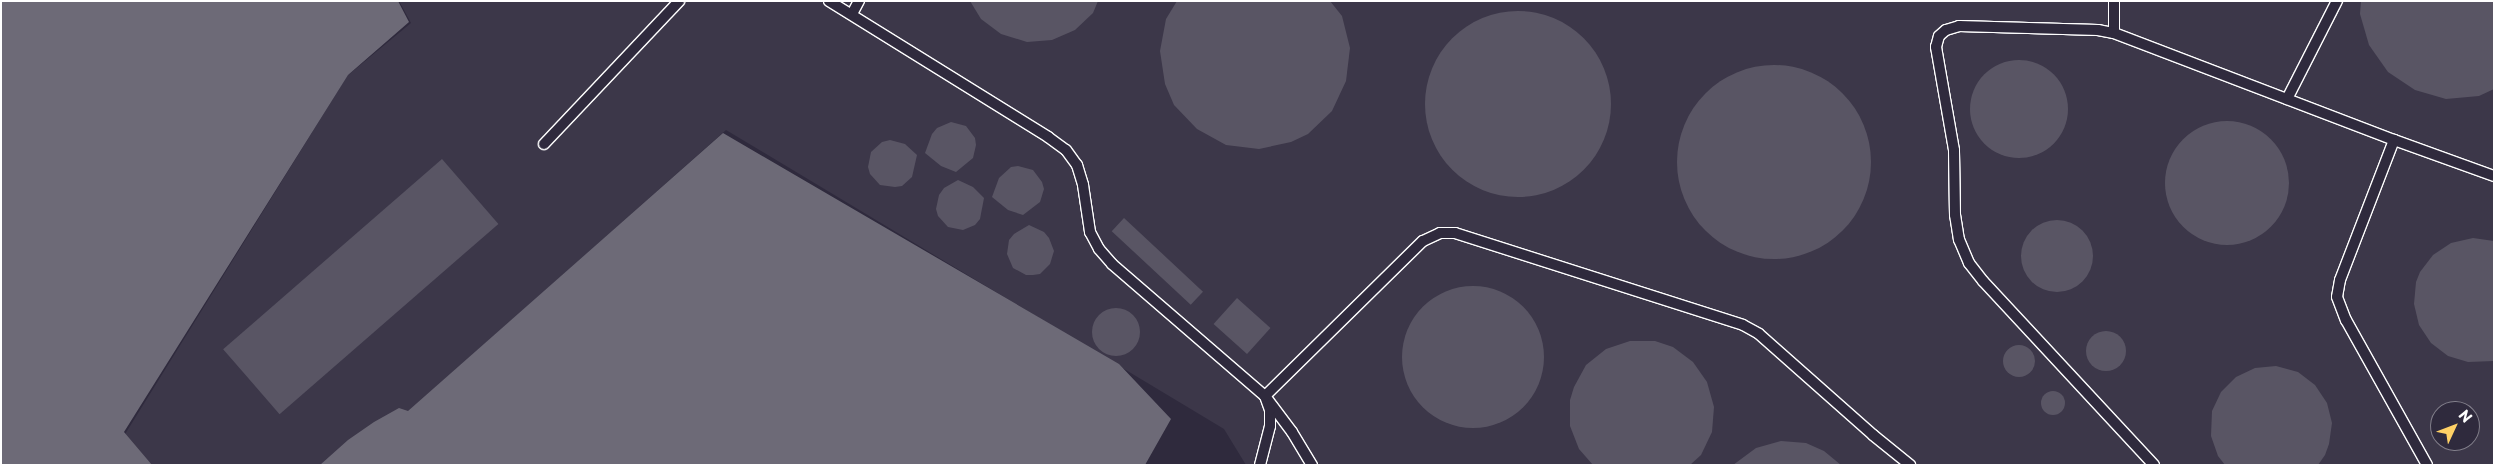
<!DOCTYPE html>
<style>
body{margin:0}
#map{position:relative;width:2495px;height:466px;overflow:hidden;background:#2f2a3d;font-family:"Playpen Sans",sans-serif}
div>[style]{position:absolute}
.built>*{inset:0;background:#3c3749}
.water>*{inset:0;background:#6d6a77}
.building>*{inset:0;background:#595564;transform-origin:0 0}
.round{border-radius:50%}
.roads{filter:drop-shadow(1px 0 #fff) drop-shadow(-1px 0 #fff) drop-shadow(0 1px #fff) drop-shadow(0 -1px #fff)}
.lane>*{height:10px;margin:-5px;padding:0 5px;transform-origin:5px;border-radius:5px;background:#2f2a3d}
span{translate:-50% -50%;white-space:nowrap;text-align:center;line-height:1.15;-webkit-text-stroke:5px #2f2a3d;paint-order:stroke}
.frame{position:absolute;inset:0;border:2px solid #fff;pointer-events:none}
.north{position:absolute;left:2430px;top:401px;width:50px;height:50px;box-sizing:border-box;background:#2f2a3d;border:1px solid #827f8b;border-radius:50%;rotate:47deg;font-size:14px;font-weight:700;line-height:20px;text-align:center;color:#fff}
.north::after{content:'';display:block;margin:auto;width:18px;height:22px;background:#ffd166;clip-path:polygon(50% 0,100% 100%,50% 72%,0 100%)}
</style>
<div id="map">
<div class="built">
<i style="clip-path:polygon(evenodd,399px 1px,2494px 1px,2494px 465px,1246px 465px,1224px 429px,726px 130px,348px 465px,147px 465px,122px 439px,347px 76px,411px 23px,399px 1px,2440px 411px,2470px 411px,2470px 441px,2440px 441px,2440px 411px)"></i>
</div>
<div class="water">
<i style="clip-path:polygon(1px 1px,398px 1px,409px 22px,348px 75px,124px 432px,152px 465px,1px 465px)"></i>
<i style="clip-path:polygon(723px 133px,1119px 364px,1171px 419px,1145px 465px,320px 465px,348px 440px,374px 422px,399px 408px,408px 411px)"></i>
</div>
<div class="building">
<i style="clip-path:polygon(970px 1px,1098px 1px,1093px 13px,1075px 30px,1052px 40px,1027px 42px,1001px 34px,981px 19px)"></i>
<i style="clip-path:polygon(1177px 1px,1330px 1px,1342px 16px,1350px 48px,1346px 81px,1332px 111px,1308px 134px,1291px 142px,1259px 149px,1226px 145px,1197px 129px,1174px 105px,1165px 84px,1160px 51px,1166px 19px)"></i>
<i style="clip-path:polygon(2361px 1px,2494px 1px,2494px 89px,2479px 96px,2446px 99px,2415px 90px,2388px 72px,2369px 45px,2360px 14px)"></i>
<i class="round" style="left:1425px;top:11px;width:186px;height:186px"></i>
<i class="round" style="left:1970px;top:60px;width:98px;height:98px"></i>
<i class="round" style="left:1677px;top:65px;width:194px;height:194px"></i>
<i class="round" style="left:2165px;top:121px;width:124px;height:124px"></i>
<i style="clip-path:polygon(951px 122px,966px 126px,975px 138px,976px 145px,973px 158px,956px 172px,941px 166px,925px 153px,932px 134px,937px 128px)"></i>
<i style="clip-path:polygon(890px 140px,905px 144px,917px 155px,912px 177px,902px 186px,895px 187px,880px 185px,870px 174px,868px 167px,871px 152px,882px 142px)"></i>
<i style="left:442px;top:159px;width:86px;height:290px;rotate:49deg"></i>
<i style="clip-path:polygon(1018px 166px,1033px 170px,1042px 182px,1044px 189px,1040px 202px,1023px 215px,1008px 210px,992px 197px,999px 178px,1011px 167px)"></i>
<i style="clip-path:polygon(958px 180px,973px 187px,984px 198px,980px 219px,975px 225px,963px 230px,948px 227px,938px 216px,936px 209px,939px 195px,944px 188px)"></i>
<i style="left:1124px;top:218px;width:108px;height:18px;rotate:43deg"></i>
<i class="round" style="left:2021px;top:220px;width:72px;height:72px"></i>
<i style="clip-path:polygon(1029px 225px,1044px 232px,1049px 238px,1054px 251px,1050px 264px,1040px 274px,1033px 275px,1026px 275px,1013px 268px,1007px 254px,1009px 240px,1014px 234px)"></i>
<i style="clip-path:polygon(2473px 238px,2494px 241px,2494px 361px,2468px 362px,2448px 356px,2431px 343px,2419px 325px,2414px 304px,2416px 282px,2420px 272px,2433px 255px,2451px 243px)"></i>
<i class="round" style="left:1402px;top:286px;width:142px;height:142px"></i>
<i style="left:1237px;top:298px;width:45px;height:35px;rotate:42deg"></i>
<i class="round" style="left:1092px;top:308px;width:48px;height:48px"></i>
<i class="round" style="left:2086px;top:331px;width:40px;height:40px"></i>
<i style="clip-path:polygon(1630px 341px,1655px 341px,1673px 347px,1693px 362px,1707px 382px,1714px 407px,1712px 432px,1701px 455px,1690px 465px,1593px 465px,1579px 449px,1570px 426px,1570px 400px,1574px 387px,1586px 365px,1606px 349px)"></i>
<i class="round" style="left:2003px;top:345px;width:32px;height:32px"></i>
<i style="clip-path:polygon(2276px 366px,2298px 372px,2315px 385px,2327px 403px,2332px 423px,2329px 444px,2325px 455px,2318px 465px,2225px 465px,2218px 456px,2211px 436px,2212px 411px,2221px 392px,2236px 377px,2255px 368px)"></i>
<i class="round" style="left:2041px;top:391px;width:24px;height:24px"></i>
<i style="clip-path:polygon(1781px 441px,1806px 443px,1824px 451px,1841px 465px,1733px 465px,1756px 448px)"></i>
</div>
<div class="roads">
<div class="lane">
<i style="left:829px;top:1px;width:258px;rotate:31.8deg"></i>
<i style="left:1048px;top:137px;width:22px;rotate:36deg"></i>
<i style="left:1066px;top:150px;width:19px;rotate:54deg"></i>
<i style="left:1077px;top:165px;width:21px;rotate:73deg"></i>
<i style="left:1083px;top:185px;width:48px;rotate:81.5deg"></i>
<i style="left:1090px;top:232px;width:19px;rotate:62deg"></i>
<i style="left:1099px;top:249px;width:20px;rotate:49deg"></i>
<i style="left:1112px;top:264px;width:202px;rotate:40.8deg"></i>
<i style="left:1265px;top:396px;width:45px;rotate:53.1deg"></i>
<i style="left:1292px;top:432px;width:39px;rotate:59deg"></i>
<i style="left:2114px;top:1px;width:32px;rotate:90deg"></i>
<i style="left:852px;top:14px;width:15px;rotate:-62deg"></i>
<i style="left:2287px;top:99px;width:110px;rotate:-63deg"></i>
<i style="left:2394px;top:140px;width:150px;rotate:111.1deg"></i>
<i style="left:2340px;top:280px;width:17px;rotate:100deg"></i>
<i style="left:2337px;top:297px;width:25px;rotate:69deg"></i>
<i style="left:2346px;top:320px;width:166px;rotate:60.8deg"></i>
<i style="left:544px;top:144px;width:197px;rotate:-46.6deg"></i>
<i style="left:1260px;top:465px;width:40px;rotate:-75.6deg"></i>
<i style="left:1270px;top:426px;width:16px;rotate:-90deg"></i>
<i style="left:1270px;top:410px;width:15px;rotate:-110deg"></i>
<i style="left:1265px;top:396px;width:221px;rotate:-44.5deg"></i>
<i style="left:1423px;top:241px;width:19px;rotate:-25deg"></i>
<i style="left:1440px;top:233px;width:15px"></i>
<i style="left:1455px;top:233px;width:302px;rotate:17.7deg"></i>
<i style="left:1743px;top:325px;width:18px;rotate:29deg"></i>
<i style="left:1759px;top:334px;width:152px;rotate:41.5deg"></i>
<i style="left:1873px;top:435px;width:48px;rotate:39deg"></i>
<i style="left:2154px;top:465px;width:251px;rotate:-132.9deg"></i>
<i style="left:1983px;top:281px;width:23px;rotate:-128deg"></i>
<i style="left:1969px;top:263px;width:25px;rotate:-113deg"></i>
<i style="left:1959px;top:240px;width:25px;rotate:-99deg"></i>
<i style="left:1955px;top:215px;width:65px;rotate:-90.9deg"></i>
<i style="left:1954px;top:150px;width:105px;rotate:-99.9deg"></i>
<i style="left:1936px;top:47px;width:11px;rotate:-75deg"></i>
<i style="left:1939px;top:36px;width:9px;rotate:-41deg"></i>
<i style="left:1946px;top:30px;width:14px;rotate:-17deg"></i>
<i style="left:1959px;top:26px;width:139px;rotate:1.6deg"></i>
<i style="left:2098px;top:30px;width:16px;rotate:11deg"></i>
<i style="left:2114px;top:33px;width:300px;rotate:20.9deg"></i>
<i style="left:2394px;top:140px;width:106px;rotate:19.8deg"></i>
</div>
</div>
<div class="frame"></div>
<div class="north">N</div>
</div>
